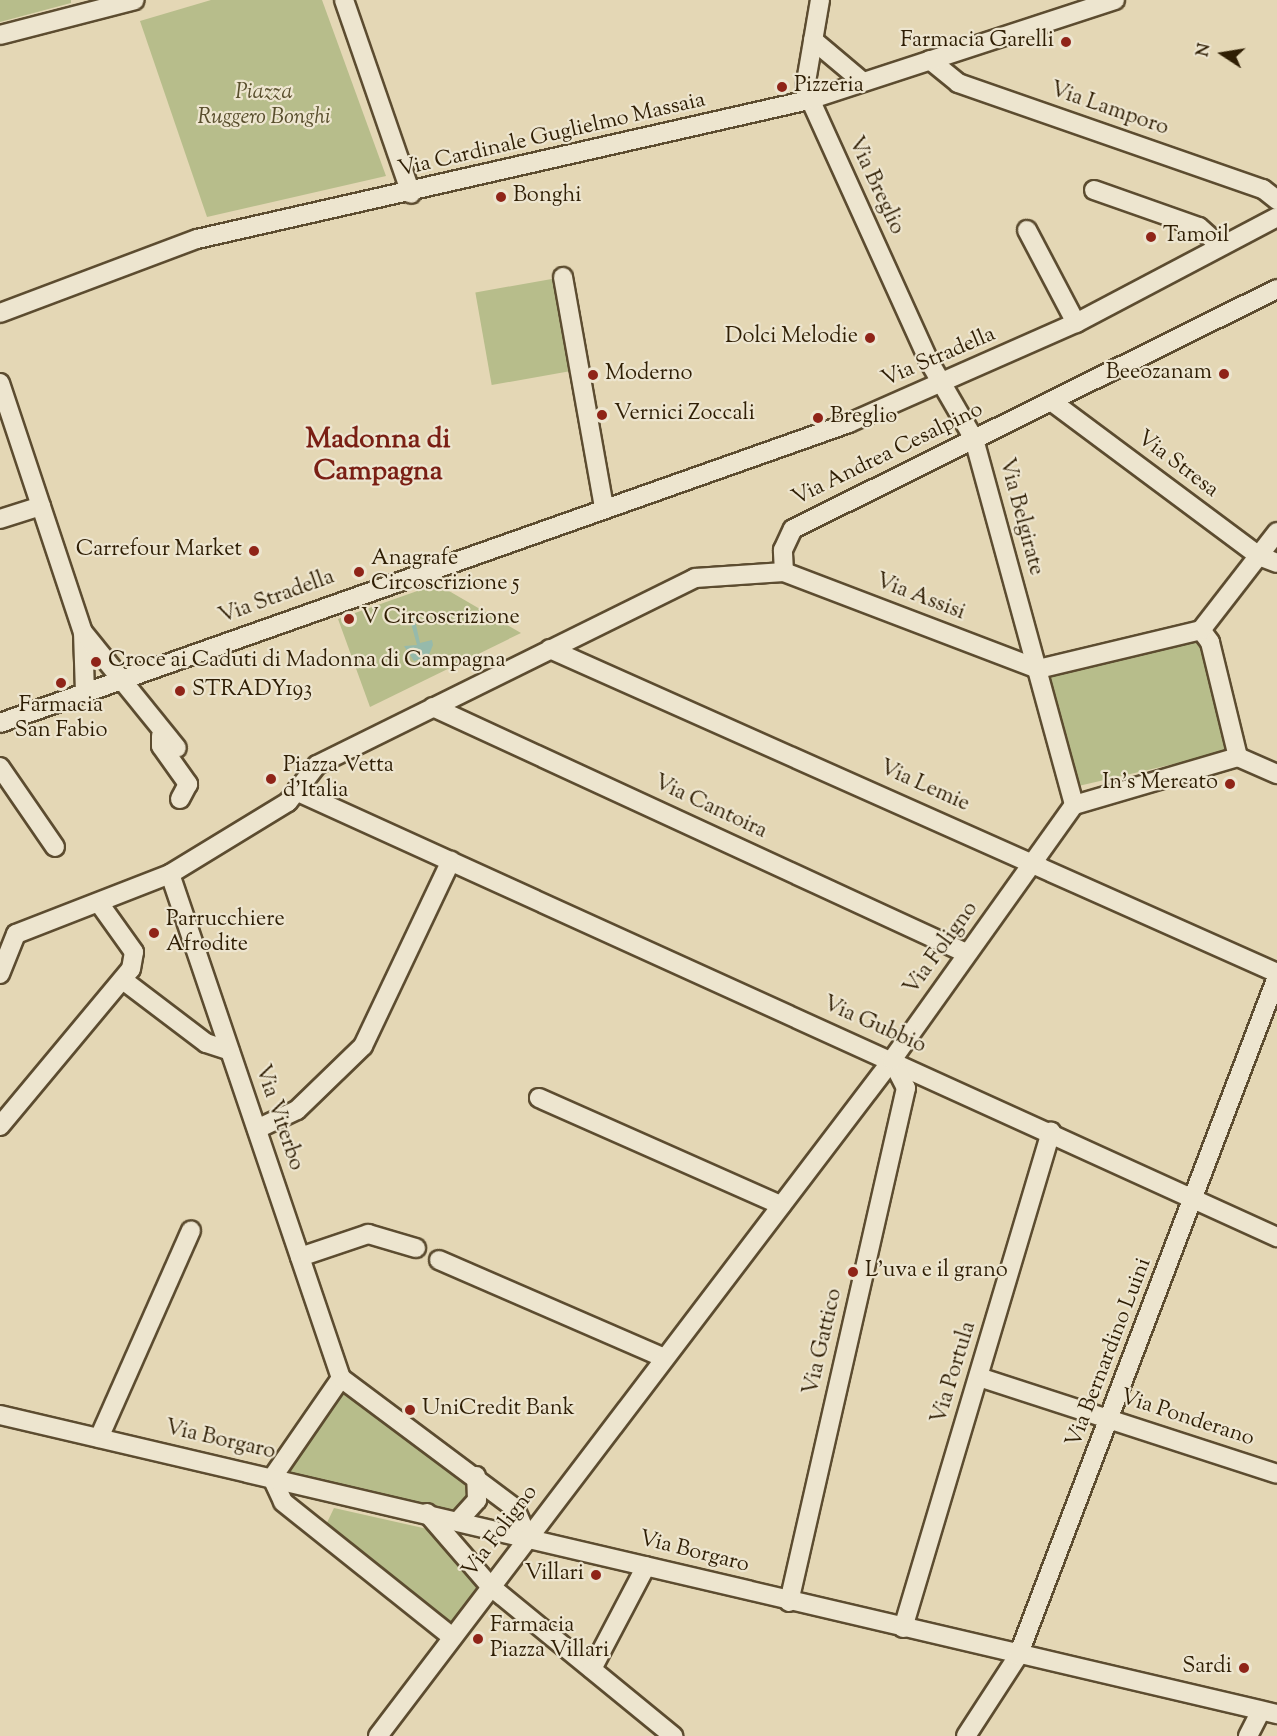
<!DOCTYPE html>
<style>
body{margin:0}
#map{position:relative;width:1277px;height:1736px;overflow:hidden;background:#e4d7b5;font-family:"Sorts Mill Goudy",serif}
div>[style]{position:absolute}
.green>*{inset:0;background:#b7bd8b;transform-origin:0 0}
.water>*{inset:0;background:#96baab}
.roads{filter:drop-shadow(2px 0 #5c4c30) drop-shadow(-2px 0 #5c4c30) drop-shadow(0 2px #5c4c30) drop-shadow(0 -2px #5c4c30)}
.minor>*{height:18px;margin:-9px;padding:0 9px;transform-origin:9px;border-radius:9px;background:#ede5cf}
.dots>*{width:16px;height:16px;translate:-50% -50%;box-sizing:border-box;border:3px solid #ede5cf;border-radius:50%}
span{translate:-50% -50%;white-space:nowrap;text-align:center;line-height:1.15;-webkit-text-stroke:4.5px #ede5cf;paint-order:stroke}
.poi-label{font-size:22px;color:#2f1e04}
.right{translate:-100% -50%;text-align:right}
.left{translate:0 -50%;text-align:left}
.park-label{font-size:22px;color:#584e2c;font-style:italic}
.street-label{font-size:22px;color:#2f1e04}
.district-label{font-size:28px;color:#7a1f14;font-weight:700}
.north{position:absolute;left:1193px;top:24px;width:60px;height:60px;-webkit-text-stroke:4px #ede5cf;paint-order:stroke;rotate:282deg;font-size:16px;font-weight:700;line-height:24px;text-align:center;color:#2f1e04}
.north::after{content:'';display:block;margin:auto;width:21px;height:27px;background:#2f1e04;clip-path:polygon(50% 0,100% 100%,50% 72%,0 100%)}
</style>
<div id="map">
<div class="green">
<i style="clip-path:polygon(0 0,71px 0,71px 3px,0 22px)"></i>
<i style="clip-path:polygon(211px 0,322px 0,386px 176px,207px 217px,140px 21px)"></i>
<i style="left:563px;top:277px;width:94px;height:89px;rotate:80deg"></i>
<i style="clip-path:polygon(437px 584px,521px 633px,370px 707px,338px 619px)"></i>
<i style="left:1203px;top:630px;width:124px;height:161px;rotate:77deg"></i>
<i style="clip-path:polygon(343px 1386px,470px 1478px,472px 1497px,465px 1508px,451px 1514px,279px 1476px)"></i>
<i style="clip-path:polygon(334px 1508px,432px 1530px,484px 1587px,450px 1631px,324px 1529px)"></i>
</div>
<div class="water">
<i style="clip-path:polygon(413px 611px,420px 643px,432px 640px,433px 645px,428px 657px,414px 661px,404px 646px,417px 645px,409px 616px)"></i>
</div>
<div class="roads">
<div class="minor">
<i style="left:344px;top:0;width:205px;rotate:70.9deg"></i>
<i style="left:820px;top:0;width:89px;rotate:99.7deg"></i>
<i style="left:805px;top:88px;width:302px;rotate:65.6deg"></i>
<i style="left:930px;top:363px;width:88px;rotate:59.9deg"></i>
<i style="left:974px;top:439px;width:379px;rotate:74.7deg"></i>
<i style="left:1074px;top:805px;width:171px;rotate:-16.3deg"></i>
<i style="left:1238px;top:757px;width:118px;rotate:-103.7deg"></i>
<i style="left:1210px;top:642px;width:15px;rotate:-127deg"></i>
<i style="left:1201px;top:630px;width:168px;rotate:166.5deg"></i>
<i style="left:0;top:35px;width:139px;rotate:-14.5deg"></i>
<i style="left:813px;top:40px;width:65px;rotate:40deg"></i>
<i style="left:930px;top:60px;width:36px;rotate:39deg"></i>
<i style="left:958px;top:83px;width:323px;rotate:19.2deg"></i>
<i style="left:1263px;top:189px;width:18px;rotate:38deg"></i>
<i style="left:1094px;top:190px;width:111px;rotate:19.4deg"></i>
<i style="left:1199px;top:227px;width:28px;rotate:42deg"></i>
<i style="left:1027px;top:230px;width:105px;rotate:62.2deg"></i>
<i style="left:563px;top:277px;width:234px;rotate:79.9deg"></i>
<i style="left:0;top:313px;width:210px;rotate:-20.6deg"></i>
<i style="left:197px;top:239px;width:628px;rotate:-12.8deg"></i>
<i style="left:809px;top:100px;width:322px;rotate:-18.1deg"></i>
<i style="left:0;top:383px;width:262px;rotate:71.6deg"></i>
<i style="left:83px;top:632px;width:61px;rotate:88.1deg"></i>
<i style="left:1051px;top:401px;width:259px;rotate:36.7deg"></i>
<i style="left:1259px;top:556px;width:19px;rotate:21deg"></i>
<i style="left:0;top:519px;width:43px;rotate:-17.6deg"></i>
<i style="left:784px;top:572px;width:22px;rotate:-93deg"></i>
<i style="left:783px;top:550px;width:23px;rotate:-65deg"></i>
<i style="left:793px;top:529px;width:540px;rotate:-26.38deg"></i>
<i style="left:1201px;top:630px;width:124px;rotate:-52.2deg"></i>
<i style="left:83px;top:632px;width:149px;rotate:51deg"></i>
<i style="left:550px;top:649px;width:796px;rotate:24.02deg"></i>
<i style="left:433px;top:707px;width:587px;rotate:24.78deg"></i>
<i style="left:0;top:723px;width:900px;rotate:-19.46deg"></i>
<i style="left:849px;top:423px;width:248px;rotate:-23.8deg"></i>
<i style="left:1076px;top:323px;width:227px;rotate:-27.8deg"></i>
<i style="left:161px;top:736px;width:10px;rotate:90deg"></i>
<i style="left:161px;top:746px;width:47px;rotate:54.6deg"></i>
<i style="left:188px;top:784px;width:17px;rotate:118deg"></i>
<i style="left:1238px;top:757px;width:43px;rotate:23.6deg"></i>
<i style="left:0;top:767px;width:97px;rotate:55.5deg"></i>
<i style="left:296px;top:791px;width:1078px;rotate:24.45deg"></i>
<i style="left:170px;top:874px;width:532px;rotate:71.26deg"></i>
<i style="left:0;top:974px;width:43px;rotate:-68.2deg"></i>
<i style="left:16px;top:934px;width:165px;rotate:-21.3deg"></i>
<i style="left:170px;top:874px;width:138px;rotate:-31.4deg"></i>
<i style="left:288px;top:802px;width:47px;rotate:-51.9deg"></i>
<i style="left:317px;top:765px;width:422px;rotate:-26.3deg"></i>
<i style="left:695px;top:578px;width:89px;rotate:-3.9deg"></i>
<i style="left:784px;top:572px;width:272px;rotate:20.9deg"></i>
<i style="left:123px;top:980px;width:104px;rotate:37.2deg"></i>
<i style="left:206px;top:1043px;width:25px;rotate:18deg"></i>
<i style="left:539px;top:1098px;width:265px;rotate:23.9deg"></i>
<i style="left:0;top:1126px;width:204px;rotate:-50.2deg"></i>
<i style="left:131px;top:969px;width:17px;rotate:-80deg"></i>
<i style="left:134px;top:952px;width:60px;rotate:-125.5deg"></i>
<i style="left:257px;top:1129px;width:44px;rotate:-25.4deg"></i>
<i style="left:297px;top:1110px;width:92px;rotate:-44.1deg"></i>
<i style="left:363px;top:1046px;width:205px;rotate:-64.6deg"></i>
<i style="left:300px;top:1257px;width:72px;rotate:-18.7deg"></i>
<i style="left:368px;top:1234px;width:50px;rotate:16.3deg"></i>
<i style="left:439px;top:1260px;width:245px;rotate:23.5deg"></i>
<i style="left:979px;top:1377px;width:313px;rotate:18deg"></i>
<i style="left:341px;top:1378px;width:121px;rotate:124.6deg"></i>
<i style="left:272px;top:1478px;width:26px;rotate:65deg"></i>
<i style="left:283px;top:1502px;width:216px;rotate:38.6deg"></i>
<i style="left:341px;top:1378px;width:217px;rotate:36.8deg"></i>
<i style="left:515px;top:1508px;width:30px;rotate:67deg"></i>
<i style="left:0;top:1415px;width:1312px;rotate:13.18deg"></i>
<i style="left:99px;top:1438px;width:227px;rotate:-66.1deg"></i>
<i style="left:427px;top:1513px;width:96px;rotate:49.2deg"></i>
<i style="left:490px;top:1586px;width:237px;rotate:39.3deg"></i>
<i style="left:459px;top:1520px;width:27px;rotate:-48deg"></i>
<i style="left:477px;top:1500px;width:24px;rotate:-92deg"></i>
<i style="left:789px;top:1602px;width:527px;rotate:-77.18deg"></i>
<i style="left:906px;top:1088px;width:31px;rotate:-117deg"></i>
<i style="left:903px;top:1628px;width:518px;rotate:-73.39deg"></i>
<i style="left:592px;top:1669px;width:116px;rotate:-62.3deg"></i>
<i style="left:378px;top:1736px;width:849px;rotate:-52.75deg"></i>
<i style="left:892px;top:1060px;width:313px;rotate:-54.5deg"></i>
<i style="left:966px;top:1736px;width:95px;rotate:-57deg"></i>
<i style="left:1018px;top:1656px;width:727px;rotate:-69.12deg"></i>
<i style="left:1248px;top:1736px;width:28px;rotate:-63deg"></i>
</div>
</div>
<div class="dots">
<i style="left:1066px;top:42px;background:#8f2418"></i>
<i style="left:782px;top:87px;background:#8f2418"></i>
<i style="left:501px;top:197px;background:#8f2418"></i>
<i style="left:1151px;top:237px;background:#8f2418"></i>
<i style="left:870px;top:338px;background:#8f2418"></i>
<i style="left:1224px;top:374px;background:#8f2418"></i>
<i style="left:593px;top:375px;background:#8f2418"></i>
<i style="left:602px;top:415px;background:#8f2418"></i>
<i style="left:818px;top:418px;background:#8f2418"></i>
<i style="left:254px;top:551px;background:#8f2418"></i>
<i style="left:359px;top:572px;background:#8f2418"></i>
<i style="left:349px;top:619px;background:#8f2418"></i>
<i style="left:96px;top:662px;background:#8f2418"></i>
<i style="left:61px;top:683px;background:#8f2418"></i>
<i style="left:180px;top:691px;background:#8f2418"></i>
<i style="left:271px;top:779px;background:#8f2418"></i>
<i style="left:1230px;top:784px;background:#8f2418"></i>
<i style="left:154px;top:933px;background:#8f2418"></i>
<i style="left:853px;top:1272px;background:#8f2418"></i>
<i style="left:410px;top:1410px;background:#8f2418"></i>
<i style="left:596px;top:1575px;background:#8f2418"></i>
<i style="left:478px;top:1639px;background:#8f2418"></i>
<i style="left:1244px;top:1668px;background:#8f2418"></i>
</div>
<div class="poi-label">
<span class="right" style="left:1054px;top:42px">Farmacia Garelli</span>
<span class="left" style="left:794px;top:87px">Pizzeria</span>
<span class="left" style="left:513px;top:197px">Bonghi</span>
<span class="left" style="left:1163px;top:237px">Tamoil</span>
<span class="right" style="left:858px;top:338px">Dolci Melodie</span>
<span class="right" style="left:1212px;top:374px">Beeozanam</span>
<span class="left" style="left:605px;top:375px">Moderno</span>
<span class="left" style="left:614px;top:415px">Vernici Zoccali</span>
<span class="left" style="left:830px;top:418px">Breglio</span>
<span class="right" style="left:242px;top:551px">Carrefour Market</span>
<span class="left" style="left:371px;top:572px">Anagrafe<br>Circoscrizione 5</span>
<span class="left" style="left:361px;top:619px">V Circoscrizione</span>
<span class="left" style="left:108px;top:662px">Croce ai Caduti di Madonna di Campagna</span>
<span class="left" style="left:192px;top:691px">STRADY193</span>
<span style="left:61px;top:719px">Farmacia<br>San Fabio</span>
<span class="left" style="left:283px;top:779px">Piazza Vetta<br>d'Italia</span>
<span class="right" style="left:1218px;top:784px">In's Mercato</span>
<span class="left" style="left:166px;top:933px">Parrucchiere<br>Afrodite</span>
<span class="left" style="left:865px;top:1272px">L'uva e il grano</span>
<span class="left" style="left:422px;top:1410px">UniCredit Bank</span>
<span class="right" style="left:584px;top:1575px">Villari</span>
<span class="left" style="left:490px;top:1639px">Farmacia<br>Piazza Villari</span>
<span class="right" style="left:1232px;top:1668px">Sardi</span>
</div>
<div class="park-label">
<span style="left:264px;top:106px">Piazza<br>Ruggero Bonghi</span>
</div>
<div class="street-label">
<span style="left:1109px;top:110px;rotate:19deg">Via Lamporo</span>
<span style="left:552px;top:136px;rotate:-13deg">Via Cardinale Guglielmo Massaia</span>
<span style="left:875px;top:186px;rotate:65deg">Via Breglio</span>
<span style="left:939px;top:358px;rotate:-23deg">Via Stradella</span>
<span style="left:888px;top:455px;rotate:-26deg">Via Andrea Cesalpino</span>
<span style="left:1177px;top:465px;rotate:37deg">Via Stresa</span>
<span style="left:1020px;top:517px;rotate:75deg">Via Belgirate</span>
<span style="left:277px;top:598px;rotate:-20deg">Via Stradella</span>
<span style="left:920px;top:598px;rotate:21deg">Via Assisi</span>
<span style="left:924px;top:787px;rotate:24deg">Via Lemie</span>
<span style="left:710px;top:808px;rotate:25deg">Via Cantoira</span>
<span style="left:942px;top:949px;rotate:-54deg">Via Foligno</span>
<span style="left:874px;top:1026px;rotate:24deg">Via Gubbio</span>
<span style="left:278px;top:1118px;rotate:71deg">Via Viterbo</span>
<span style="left:824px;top:1342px;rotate:-77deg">Via Gattico</span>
<span style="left:1110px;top:1353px;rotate:-69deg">Via Bernardino Luini</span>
<span style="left:955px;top:1373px;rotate:-73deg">Via Portula</span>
<span style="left:1187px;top:1419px;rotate:18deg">Via Ponderano</span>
<span style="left:220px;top:1441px;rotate:13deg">Via Borgaro</span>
<span style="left:501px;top:1532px;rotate:-53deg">Via Foligno</span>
<span style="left:694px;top:1553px;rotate:14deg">Via Borgaro</span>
</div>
<div class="district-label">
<span style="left:378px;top:456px">Madonna di<br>Campagna</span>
</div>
<div class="north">N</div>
</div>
